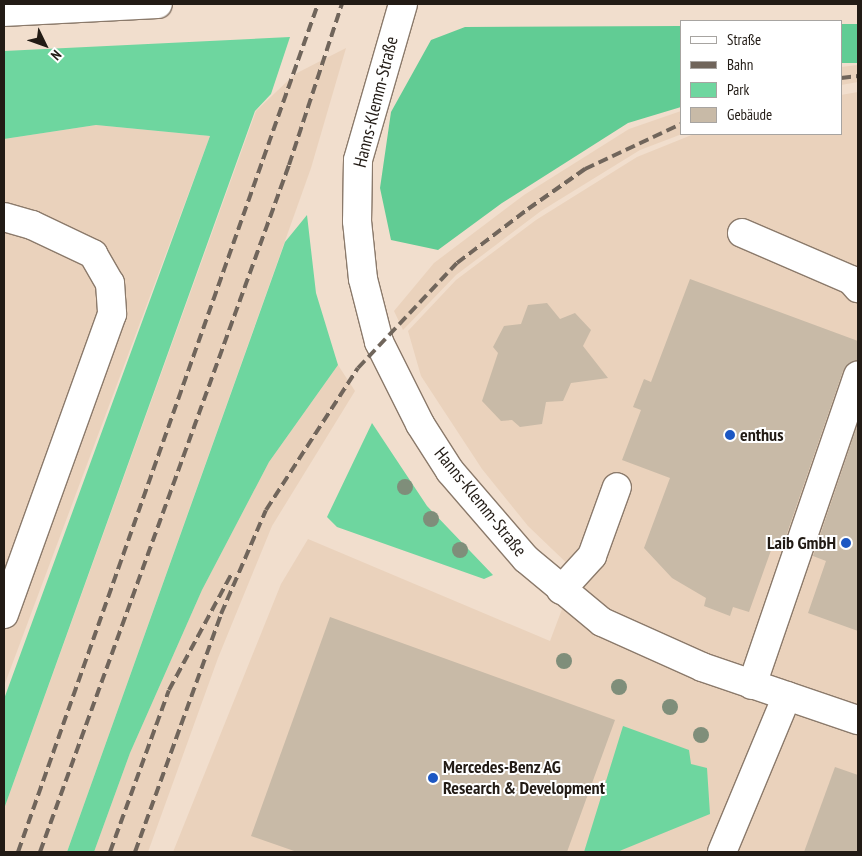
<!DOCTYPE html>
<meta charset="utf-8">
<style>
body{margin:0}
#map{position:relative;width:862px;height:856px;overflow:hidden;background:#f1decd;font-family:"PT Sans Narrow",sans-serif}
div>[style]{position:absolute}
.built>*{inset:0;background:#ead2bc}
.green>*{inset:0;background:#6ed69f}
.forest>*{inset:0;background:#61cc94;transform-origin:0 0}
.building>*{inset:0;background:#c8baa7}
.roads{filter:drop-shadow(1px 0 #8b7a6b) drop-shadow(-1px 0 #8b7a6b) drop-shadow(0 1px #8b7a6b) drop-shadow(0 -1px #8b7a6b)}
.minor>*{height:28px;margin:-14px;padding:0 14px;transform-origin:14px;border-radius:14px;background:#fff}
.highway>*{height:28px;margin:-14px;padding:0 14px;transform-origin:14px;border-radius:14px;background:#fff}
.rail>*{height:4px;margin-top:-2px;transform-origin:0;background:repeating-linear-gradient(90deg,#70655b 0 10px,transparent 0 15px)}
.trees>*{width:16px;height:16px;margin:-8px;border-radius:50%;background:#7f8e7a}
.dots>*{width:14px;height:14px;translate:-50% -50%;box-sizing:border-box;border:2px solid #fff;border-radius:50%}
span{translate:-50% -50%;white-space:nowrap;text-align:center;line-height:1.15;-webkit-text-stroke:4px #fff;paint-order:stroke}
.street-label{font-size:18px;color:#221b15}
.poi-label{font-size:18px;color:#221b15;font-weight:700}
.left{translate:0 -50%;text-align:left}
.right{translate:-100% -50%;text-align:right}
.frame{position:absolute;inset:0;border:5px solid #221b15;pointer-events:none}
.legend{position:absolute;left:680px;top:20px;width:162px;height:115px;box-sizing:border-box;background:#fff;border:1px solid #a7a4a1;margin:0;padding:6px 9px;list-style:none;font-size:15px;color:#221b15}
.legend li{display:flex;align-items:center;gap:10px;height:25px}
.legend b{width:25px;border:1px solid #a7a4a1}
.north{position:absolute;left:20px;top:20px;width:50px;height:50px;-webkit-text-stroke:4px #fff;paint-order:stroke;rotate:132deg;font-size:14px;font-weight:700;line-height:20px;text-align:center;color:#221b15}
.north::after{content:'';display:block;margin:auto;width:18px;height:22px;background:#221b15;clip-path:polygon(50% 0,100% 100%,50% 72%,0 100%)}
</style>
<div id="map">
<div class="built">
<i style="clip-path:polygon(346px 48px,311px 168px,67px 852px,4px 852px,4px 809px,256px 111px,295px 74px)"></i>
<i style="clip-path:polygon(858px 65px,858px 82px,841px 85px,841px 67px)"></i>
<i style="clip-path:polygon(858px 92px,858px 852px,173px 852px,281px 584px,308px 539px,550px 641px,576px 572px,528px 526px,482px 469px,421px 376px,408px 331px,456px 280px,536px 220px,637px 157px,694px 134px,841px 134px,841px 95px)"></i>
<i style="clip-path:polygon(681px 111px,682px 134px,640px 150px,541px 211px,456px 275px,403px 330px,394px 311px,434px 263px,524px 195px,629px 129px)"></i>
<i style="clip-path:polygon(96px 125px,210px 136px,4px 686px,4px 139px)"></i>
<i style="clip-path:polygon(338px 365px,355px 391px,272px 526px,218px 658px,148px 852px,94px 852px,130px 753px,202px 590px,269px 462px)"></i>
</div>
<div class="green">
<i style="clip-path:polygon(290px 37px,271px 94px,255px 111px,4px 809px,4px 699px,210px 136px,96px 125px,4px 139px,4px 51px)"></i>
<i style="clip-path:polygon(307px 215px,316px 293px,338px 365px,269px 462px,202px 590px,130px 753px,94px 852px,67px 852px,285px 242px)"></i>
<i style="clip-path:polygon(372px 423px,427px 506px,493px 575px,484px 579px,337px 527px,327px 517px)"></i>
<i style="clip-path:polygon(623px 726px,689px 750px,691px 764px,707px 768px,710px 814px,617px 852px,584px 852px)"></i>
</div>
<div class="forest">
<i style="left:841px;top:24px;width:17px;height:39px"></i>
<i style="clip-path:polygon(681px 26px,681px 107px,628px 123px,502px 203px,438px 250px,391px 240px,380px 188px,391px 112px,431px 40px,465px 27px)"></i>
</div>
<div class="building">
<i style="clip-path:polygon(690px 279px,858px 341px,858px 361px,843px 371px,783px 545px,774px 542px,749px 612px,733px 607px,730px 616px,704px 606px,706px 598px,672px 578px,644px 548px,670px 478px,622px 460px,641px 410px,633px 407px,644px 379px,651px 382px)"></i>
<i style="clip-path:polygon(547px 303px,560px 319px,575px 313px,591px 330px,583px 346px,608px 378px,571px 383px,563px 401px,546px 402px,542px 424px,520px 427px,512px 420px,501px 421px,482px 401px,498px 353px,493px 347px,504px 326px,521px 324px,528px 305px)"></i>
<i style="clip-path:polygon(858px 423px,858px 631px,808px 613px,826px 561px,813px 556px)"></i>
<i style="clip-path:polygon(330px 617px,615px 720px,567px 852px,297px 852px,251px 836px)"></i>
<i style="clip-path:polygon(835px 767px,858px 775px,858px 852px,804px 852px)"></i>
</div>
<div class="roads">
<div class="minor">
<i style="left:403px;top:4px;width:162px;rotate:106.1deg"></i>
<i style="left:358px;top:160px;width:61px;rotate:90.9deg"></i>
<i style="left:357px;top:221px;width:58px;rotate:84.1deg"></i>
<i style="left:363px;top:279px;width:65px;rotate:75.7deg"></i>
<i style="left:379px;top:342px;width:92px;rotate:63.4deg"></i>
<i style="left:420px;top:424px;width:56px;rotate:57.4deg"></i>
<i style="left:450px;top:471px;width:116px;rotate:49.2deg"></i>
<i style="left:526px;top:559px;width:99px;rotate:39.7deg"></i>
<i style="left:602px;top:622px;width:110px;rotate:24.2deg"></i>
<i style="left:702px;top:667px;width:165px;rotate:18.8deg"></i>
<i style="left:4px;top:217px;width:29px;rotate:16deg"></i>
<i style="left:32px;top:225px;width:68px;rotate:25.4deg"></i>
<i style="left:93px;top:254px;width:34px;rotate:60deg"></i>
<i style="left:110px;top:283px;width:31px;rotate:86deg"></i>
<i style="left:112px;top:314px;width:319px;rotate:109.8deg"></i>
<i style="left:742px;top:233px;width:119px;rotate:23.3deg"></i>
<i style="left:851px;top:280px;width:11px;rotate:49deg"></i>
<i style="left:561px;top:590px;width:46px;rotate:-47.6deg"></i>
<i style="left:592px;top:556px;width:73px;rotate:-70.1deg"></i>
<i style="left:752px;top:685px;width:327px;rotate:-71.1deg"></i>
<i style="left:722px;top:852px;width:169px;rotate:-67.4deg"></i>
</div>
<div class="highway">
<i style="left:4px;top:12px;width:154px;rotate:-3deg"></i>
</div>
</div>
<div class="rail">
<i style="left:841px;top:78px;width:17px;rotate:-7deg"></i>
<i style="left:18px;top:852px;width:900px;rotate:-70.52deg"></i>
<i style="left:40px;top:852px;width:731px;rotate:-70.08deg"></i>
<i style="left:289px;top:165px;width:169px;rotate:-71.8deg"></i>
<i style="left:110px;top:852px;width:172px;rotate:-70deg"></i>
<i style="left:169px;top:690px;width:133px;rotate:-61.7deg"></i>
<i style="left:135px;top:852px;width:253px;rotate:-70.1deg"></i>
<i style="left:221px;top:614px;width:113px;rotate:-66.6deg"></i>
<i style="left:266px;top:510px;width:169px;rotate:-57.1deg"></i>
<i style="left:358px;top:368px;width:144px;rotate:-46.7deg"></i>
<i style="left:457px;top:263px;width:89px;rotate:-37.3deg"></i>
<i style="left:528px;top:209px;width:70px;rotate:-35.1deg"></i>
<i style="left:585px;top:169px;width:106px;rotate:-25.1deg"></i>
</div>
<div class="trees">
<i style="left:405px;top:487px"></i>
<i style="left:431px;top:519px"></i>
<i style="left:460px;top:550px"></i>
<i style="left:564px;top:661px"></i>
<i style="left:619px;top:687px"></i>
<i style="left:670px;top:707px"></i>
<i style="left:701px;top:735px"></i>
</div>
<div class="dots">
<i style="left:730px;top:435px;background:#1c57c3"></i>
<i style="left:846px;top:543px;background:#1c57c3"></i>
<i style="left:433px;top:778px;background:#1c57c3"></i>
</div>
<div class="street-label">
<span style="left:376px;top:102px;rotate:-76deg">Hanns-Klemm-Straße</span>
<span style="left:480px;top:502px;rotate:51deg">Hanns-Klemm-Straße</span>
</div>
<div class="poi-label">
<span class="left" style="left:740px;top:435px">enthus</span>
<span class="right" style="left:836px;top:543px">Laib GmbH</span>
<span class="left" style="left:443px;top:778px">Mercedes-Benz AG<br>Research &amp; Development</span>
</div>
<div class="frame"></div>
<ul class="legend">
<li><b style="height:6px;background:#fff"></b>Straße</li>
<li><b style="height:6px;background:#70655b"></b>Bahn</li>
<li><b style="height:14px;background:#6ed69f"></b>Park</li>
<li><b style="height:14px;background:#c8baa7"></b>Gebäude</li>
</ul>
<div class="north">N</div>
</div>
